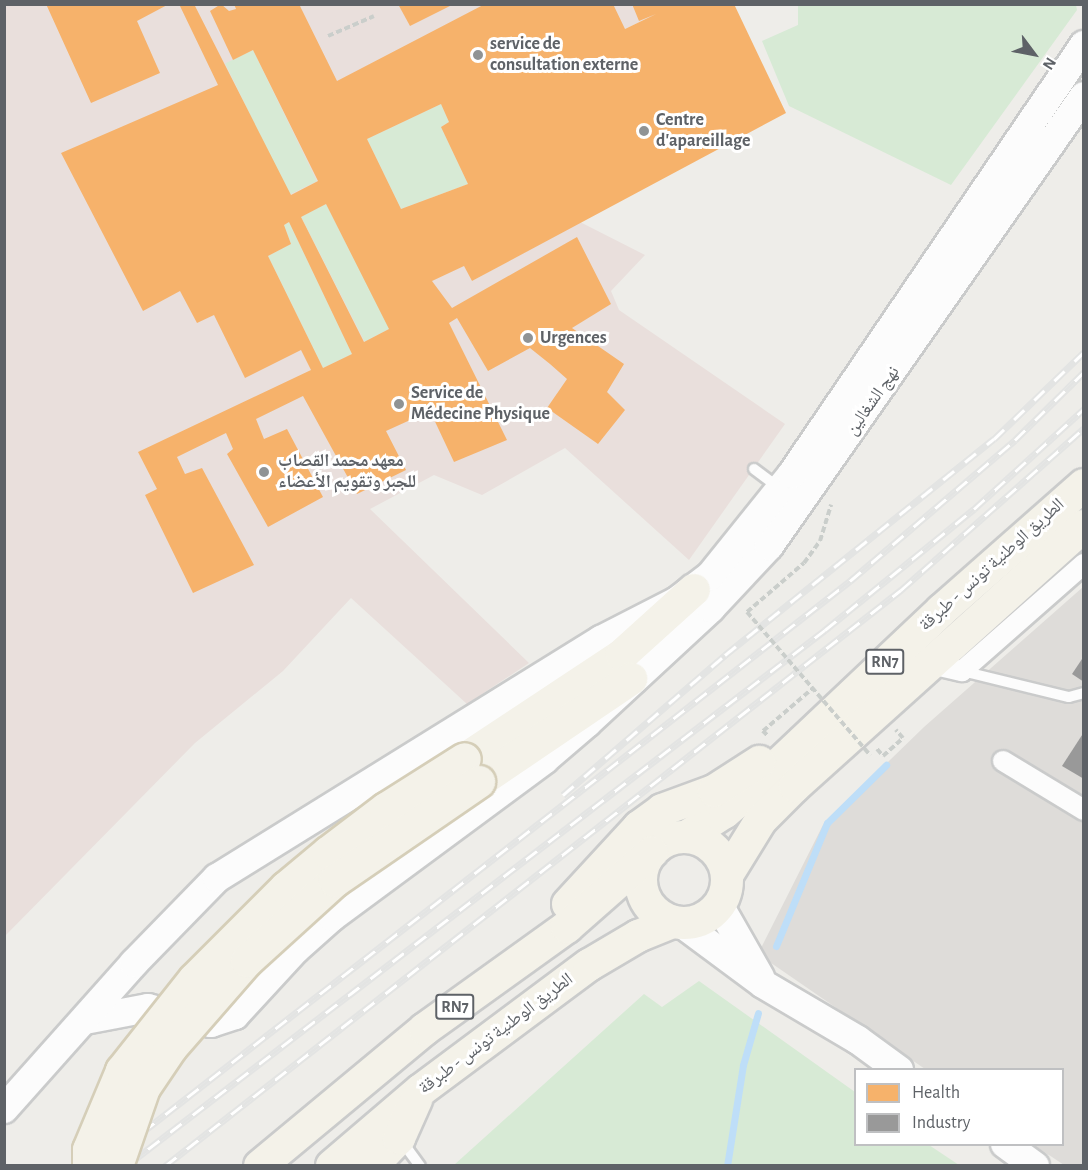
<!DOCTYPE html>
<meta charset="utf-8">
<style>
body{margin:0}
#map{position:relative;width:1088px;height:1170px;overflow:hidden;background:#eeede9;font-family:"Alegreya Sans","Noto Naskh Arabic",sans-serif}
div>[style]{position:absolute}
.industrial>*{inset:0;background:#dedcd9}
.medical>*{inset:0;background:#e9dfdc}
.green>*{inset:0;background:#d7ead5;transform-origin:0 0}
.health>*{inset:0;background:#f6b26b}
.industry>*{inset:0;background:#999}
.stream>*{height:7px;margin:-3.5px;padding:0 3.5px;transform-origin:3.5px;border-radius:3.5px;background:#bedef8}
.path>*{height:4px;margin-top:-2px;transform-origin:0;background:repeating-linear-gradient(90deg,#cacecb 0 6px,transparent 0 9px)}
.roads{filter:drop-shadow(2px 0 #cacbcb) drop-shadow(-2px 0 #cacbcb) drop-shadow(0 2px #cacbcb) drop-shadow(0 -2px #cacbcb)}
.lane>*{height:10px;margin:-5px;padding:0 5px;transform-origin:5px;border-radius:5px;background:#fcfcfc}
.street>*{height:20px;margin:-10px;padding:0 10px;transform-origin:10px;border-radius:10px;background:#fcfcfc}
.secondary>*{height:28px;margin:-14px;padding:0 14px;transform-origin:14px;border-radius:14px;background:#fcfcfc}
.primary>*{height:32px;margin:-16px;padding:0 16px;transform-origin:16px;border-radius:16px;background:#f4f2e9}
.primary>.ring{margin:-16px;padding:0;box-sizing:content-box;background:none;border:32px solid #f4f2e9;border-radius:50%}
.rail>*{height:7px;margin-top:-3.5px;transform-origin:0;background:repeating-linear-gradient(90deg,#fff 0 14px,#e3e4e3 0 28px);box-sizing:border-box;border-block:2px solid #e3e4e3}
.path-bridge>*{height:4px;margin-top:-2px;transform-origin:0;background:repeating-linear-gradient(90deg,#cacecb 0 6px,transparent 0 9px)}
.bridges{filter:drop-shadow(2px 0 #d5ceb8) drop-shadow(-2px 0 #d5ceb8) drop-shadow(0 2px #d5ceb8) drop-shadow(0 -2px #d5ceb8)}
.primary-bridge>*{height:32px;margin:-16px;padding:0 16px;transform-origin:16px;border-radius:16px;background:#f4f2e9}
.dots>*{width:16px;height:16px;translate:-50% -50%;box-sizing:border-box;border:3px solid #fff;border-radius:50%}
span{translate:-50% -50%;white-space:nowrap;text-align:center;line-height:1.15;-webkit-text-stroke:6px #fff;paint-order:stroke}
.shield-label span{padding:2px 4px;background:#fff;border:2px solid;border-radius:4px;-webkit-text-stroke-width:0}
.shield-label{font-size:16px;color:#5e6267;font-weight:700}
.poi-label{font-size:18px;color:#5e6267;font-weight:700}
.left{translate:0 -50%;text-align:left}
.street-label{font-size:18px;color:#5e6267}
.frame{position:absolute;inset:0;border:6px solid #5e6267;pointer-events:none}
.legend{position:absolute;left:854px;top:1068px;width:210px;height:78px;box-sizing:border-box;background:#fff;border:2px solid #bfc0c2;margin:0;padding:8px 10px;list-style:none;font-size:18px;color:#5e6267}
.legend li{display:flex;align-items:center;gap:12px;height:30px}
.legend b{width:30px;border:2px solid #bfc0c2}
.north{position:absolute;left:1004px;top:24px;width:60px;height:60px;-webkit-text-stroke:4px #fff;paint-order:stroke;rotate:122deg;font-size:16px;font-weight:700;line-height:24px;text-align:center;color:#5e6267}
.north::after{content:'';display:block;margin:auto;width:21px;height:27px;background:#5e6267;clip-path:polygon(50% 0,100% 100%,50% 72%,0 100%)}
</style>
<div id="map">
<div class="industrial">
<i style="clip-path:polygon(1083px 587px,1083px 1165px,1064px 1165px,1034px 1145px,1062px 1144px,1062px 1070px,925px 1069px,758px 954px,823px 825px,924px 727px)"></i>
</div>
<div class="medical">
<i style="clip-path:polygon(5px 5px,675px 5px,625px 29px,542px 148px,468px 184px,431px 197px,472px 281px,580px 222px,645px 255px,611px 291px,619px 310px,785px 424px,689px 560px,565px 448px,482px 495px,434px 475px,370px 509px,529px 663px,467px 704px,351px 598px,283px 671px,195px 743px,5px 936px)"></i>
</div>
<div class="green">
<i style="clip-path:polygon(1076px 5px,1077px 10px,951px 185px,789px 106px,762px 41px,798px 25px,798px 5px)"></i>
<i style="left:253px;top:50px;width:146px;height:31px;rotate:64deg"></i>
<i style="clip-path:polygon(441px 104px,449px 122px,441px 127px,468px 184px,401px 209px,367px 139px)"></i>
<i style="left:326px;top:204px;width:140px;height:28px;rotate:63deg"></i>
<i style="clip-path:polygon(289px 222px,352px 354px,323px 368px,268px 256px,291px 244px,284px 225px)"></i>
<i style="clip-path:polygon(699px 981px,855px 1092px,856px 1144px,929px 1145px,959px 1165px,454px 1165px,644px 994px,662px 1007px)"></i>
</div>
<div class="health">
<i style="clip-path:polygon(46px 4px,169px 4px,137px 21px,160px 73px,91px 103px)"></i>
<i style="clip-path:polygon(evenodd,179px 4px,194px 4px,291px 195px,318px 181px,253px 50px,233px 60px,210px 11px,221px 4px,229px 11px,236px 9px,234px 4px,299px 4px,337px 81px,485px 4px,613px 4px,625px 29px,656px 14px,639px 21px,632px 4px,734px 4px,786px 113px,472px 281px,464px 266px,432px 281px,452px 308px,577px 237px,611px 304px,572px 328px,624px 364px,607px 392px,625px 410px,598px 444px,547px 408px,567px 379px,550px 364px,530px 348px,488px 371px,457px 318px,449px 323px,507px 440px,454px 462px,430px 411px,386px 431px,406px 470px,357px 494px,303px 396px,256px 419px,264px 439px,287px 429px,323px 497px,268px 527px,227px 454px,233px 449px,226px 433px,177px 457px,185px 474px,202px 468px,254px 565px,193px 593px,145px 495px,157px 489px,138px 452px,311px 370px,301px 350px,245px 378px,214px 315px,197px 323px,180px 291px,143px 311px,61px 153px,218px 85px,179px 4px,441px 104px,449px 122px,441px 127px,468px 184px,401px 209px,367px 139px,441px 104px,179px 4px,326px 204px,389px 329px,364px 342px,301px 217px,326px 204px,179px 4px,289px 222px,352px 354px,323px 368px,268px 256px,291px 244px,284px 225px,289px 222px)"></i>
<i style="clip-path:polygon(398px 4px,454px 4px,410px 26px)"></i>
</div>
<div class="industry">
<i style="clip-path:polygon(1084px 656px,1084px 682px,1072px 674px)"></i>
<i style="clip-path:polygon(1084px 732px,1084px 779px,1062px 766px)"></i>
</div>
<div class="stream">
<i style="left:776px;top:946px;width:133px;rotate:-67.5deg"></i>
<i style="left:827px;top:823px;width:83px;rotate:-44.5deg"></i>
<i style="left:727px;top:1166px;width:102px;rotate:-81deg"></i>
<i style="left:743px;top:1065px;width:54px;rotate:-73.9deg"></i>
</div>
<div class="path">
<i style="left:328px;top:36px;width:50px;rotate:-23.5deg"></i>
<i style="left:747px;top:612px;width:75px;rotate:-40.7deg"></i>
<i style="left:804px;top:563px;width:27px;rotate:-54deg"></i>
<i style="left:820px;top:541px;width:38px;rotate:-73deg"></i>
<i style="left:767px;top:735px;width:6px;rotate:-135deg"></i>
<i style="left:763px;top:731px;width:66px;rotate:-40.7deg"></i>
<i style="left:877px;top:749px;width:9px;rotate:49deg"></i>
<i style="left:883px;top:756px;width:27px;rotate:-42deg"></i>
<i style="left:903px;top:738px;width:11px;rotate:-131deg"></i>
</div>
<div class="roads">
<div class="lane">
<i style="left:754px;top:469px;width:30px;rotate:37deg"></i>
<i style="left:962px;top:671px;width:110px;rotate:13.7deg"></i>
<i style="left:1069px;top:697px;width:16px;rotate:-15deg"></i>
<i style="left:401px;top:1140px;width:32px;rotate:54deg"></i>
</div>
<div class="street">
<i style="left:931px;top:664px;width:32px;rotate:13deg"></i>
<i style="left:962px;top:671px;width:162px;rotate:-41.3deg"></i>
<i style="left:1003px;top:761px;width:95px;rotate:31.2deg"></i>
</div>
<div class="secondary">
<i style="left:719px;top:905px;width:83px;rotate:60.3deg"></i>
<i style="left:681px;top:923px;width:102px;rotate:36.6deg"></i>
<i style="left:763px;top:984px;width:110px;rotate:30.5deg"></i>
<i style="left:858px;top:1040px;width:51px;rotate:36.2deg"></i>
<i style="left:85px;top:1020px;width:64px;rotate:-10.8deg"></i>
<i style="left:148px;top:1008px;width:65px;rotate:13.4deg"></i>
<i style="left:211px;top:1023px;width:25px;rotate:-18deg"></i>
<i style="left:235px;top:1015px;width:90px;rotate:-47.3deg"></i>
<i style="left:296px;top:949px;width:48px;rotate:-41.6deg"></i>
<i style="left:332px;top:917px;width:264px;rotate:-36.5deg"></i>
<i style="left:544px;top:760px;width:57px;rotate:-40.7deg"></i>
<i style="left:587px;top:723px;width:169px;rotate:-42.8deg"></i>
<i style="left:711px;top:608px;width:85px;rotate:-46.9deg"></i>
<i style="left:769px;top:546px;width:549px;rotate:-55.01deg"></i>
<i style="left:4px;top:1109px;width:195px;rotate:-48.3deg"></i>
<i style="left:134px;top:963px;width:119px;rotate:-45.7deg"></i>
<i style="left:217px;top:878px;width:452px;rotate:-31.8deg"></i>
<i style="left:601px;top:640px;width:85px;rotate:-27.2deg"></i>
<i style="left:677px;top:601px;width:41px;rotate:-37.1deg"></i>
<i style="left:710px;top:576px;width:131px;rotate:-51.2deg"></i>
<i style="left:792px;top:474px;width:519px;rotate:-55.76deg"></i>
<i style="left:1005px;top:1144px;width:37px;rotate:36deg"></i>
</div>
<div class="primary">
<i style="left:465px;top:759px;width:188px;rotate:-33.5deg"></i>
<i style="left:622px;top:655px;width:97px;rotate:-42.1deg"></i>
<i style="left:479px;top:782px;width:184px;rotate:-34.1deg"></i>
<i style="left:686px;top:837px;width:46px;rotate:-32.7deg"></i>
<i style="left:725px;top:812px;width:45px;rotate:-40.5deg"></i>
<i style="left:759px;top:783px;width:252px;rotate:-43.4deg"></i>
<i style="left:942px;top:610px;width:189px;rotate:-41.4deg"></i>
<i class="ring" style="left:641px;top:837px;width:54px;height:54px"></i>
<i style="left:727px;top:875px;width:65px;rotate:-58.3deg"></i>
<i style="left:761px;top:820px;width:48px;rotate:-45deg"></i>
<i style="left:795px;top:786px;width:389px;rotate:-42deg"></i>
<i style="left:568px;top:904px;width:105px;rotate:-47.3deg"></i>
<i style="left:639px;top:827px;width:29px;rotate:-36deg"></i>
<i style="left:662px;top:810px;width:55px;rotate:-20.1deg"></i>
<i style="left:714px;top:791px;width:54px;rotate:-32.8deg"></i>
<i style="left:260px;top:1166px;width:214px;rotate:-39.7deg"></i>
<i style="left:425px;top:1029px;width:175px;rotate:-35.7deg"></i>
<i style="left:567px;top:927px;width:113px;rotate:-41.4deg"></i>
<i style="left:332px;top:1166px;width:117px;rotate:-40.5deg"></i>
<i style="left:421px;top:1090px;width:209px;rotate:-36.7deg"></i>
<i style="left:589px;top:965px;width:57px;rotate:-30.6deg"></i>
<i style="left:638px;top:936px;width:38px;rotate:-22deg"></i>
<i style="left:372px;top:1166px;width:39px;rotate:-46deg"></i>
<i style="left:399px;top:1138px;width:42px;rotate:-65.9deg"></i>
</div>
</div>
<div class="rail">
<i style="left:563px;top:795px;width:214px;rotate:-40.8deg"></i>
<i style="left:725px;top:655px;width:345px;rotate:-38.8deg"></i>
<i style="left:994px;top:439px;width:125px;rotate:-44deg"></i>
<i style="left:99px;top:1166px;width:952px;rotate:-37.92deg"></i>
<i style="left:850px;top:581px;width:217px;rotate:-40.5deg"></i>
<i style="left:1015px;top:440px;width:97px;rotate:-44.6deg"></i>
<i style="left:126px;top:1166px;width:881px;rotate:-37.48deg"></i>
<i style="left:825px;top:630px;width:192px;rotate:-39.1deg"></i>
<i style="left:974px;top:509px;width:149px;rotate:-42.3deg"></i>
<i style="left:165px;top:1166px;width:935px;rotate:-38.05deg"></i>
<i style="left:901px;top:590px;width:244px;rotate:-41.5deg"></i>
</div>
<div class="path-bridge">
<i style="left:747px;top:612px;width:189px;rotate:49.3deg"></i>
</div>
<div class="bridges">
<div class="primary-bridge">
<i style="left:89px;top:1166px;width:16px;rotate:-90deg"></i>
<i style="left:89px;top:1150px;width:86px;rotate:-67.3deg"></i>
<i style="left:122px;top:1071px;width:117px;rotate:-51.6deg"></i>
<i style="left:195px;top:979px;width:129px;rotate:-45deg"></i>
<i style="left:286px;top:888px;width:55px;rotate:-39.8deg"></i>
<i style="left:328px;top:853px;width:73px;rotate:-37.2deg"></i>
<i style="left:386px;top:809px;width:93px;rotate:-32.3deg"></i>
<i style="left:117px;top:1166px;width:83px;rotate:-70.9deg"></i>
<i style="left:144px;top:1088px;width:48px;rotate:-56deg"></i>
<i style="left:171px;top:1048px;width:116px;rotate:-48.9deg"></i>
<i style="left:247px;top:961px;width:119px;rotate:-42.3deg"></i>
<i style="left:335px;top:881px;width:175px;rotate:-34.5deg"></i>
</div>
</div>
<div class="dots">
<i style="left:478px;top:55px;background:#909394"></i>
<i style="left:644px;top:131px;background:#909394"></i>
<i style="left:528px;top:338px;background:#909394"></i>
<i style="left:399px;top:404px;background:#909394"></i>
<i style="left:264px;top:472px;background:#909394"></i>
</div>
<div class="shield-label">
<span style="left:885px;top:662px">RN7</span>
<span style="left:455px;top:1007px">RN7</span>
</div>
<div class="poi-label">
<span class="left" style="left:490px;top:55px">service de<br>consultation externe</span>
<span class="left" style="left:656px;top:131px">Centre<br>d'apareillage</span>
<span class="left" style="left:540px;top:338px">Urgences</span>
<span class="left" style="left:411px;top:404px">Service de<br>Médecine Physique</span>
<span class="left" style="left:278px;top:472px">معهد محمد القصاب<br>للجبر وتقويم الأعضاء</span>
</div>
<div class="street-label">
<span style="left:873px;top:401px;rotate:-55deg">نهج الشغالين</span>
<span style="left:992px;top:565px;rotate:-42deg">الطريق الوطنية تونس - طبرقة</span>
<span style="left:496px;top:1034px;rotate:-37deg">الطريق الوطنية تونس - طبرقة</span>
</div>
<div class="frame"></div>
<ul class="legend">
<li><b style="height:16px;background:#f6b26b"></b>Health</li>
<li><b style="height:16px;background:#999"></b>Industry</li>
</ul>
<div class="north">N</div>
</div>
